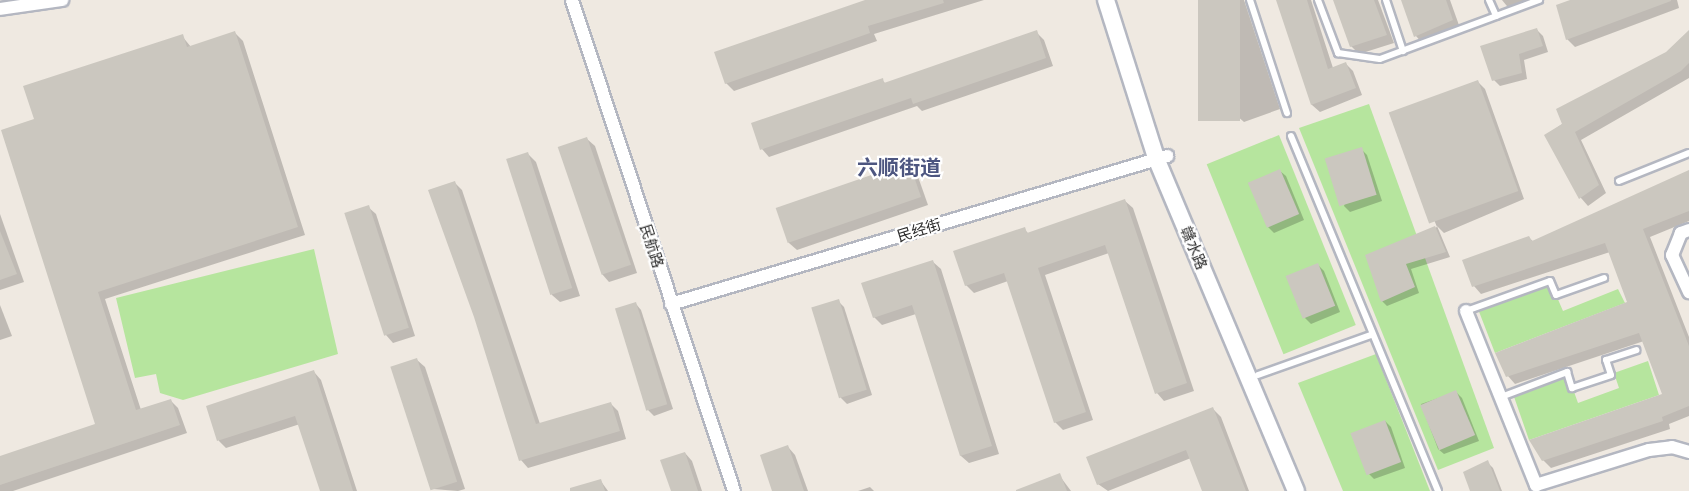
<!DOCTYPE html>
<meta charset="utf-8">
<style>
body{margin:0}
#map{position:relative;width:1689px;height:491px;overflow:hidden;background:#efe9e1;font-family:Poppins,"Noto Sans SC",sans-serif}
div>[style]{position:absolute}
.green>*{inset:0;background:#b6e59e;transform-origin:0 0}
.shadow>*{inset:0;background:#0003}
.building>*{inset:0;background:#cbc7bf;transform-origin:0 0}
.roads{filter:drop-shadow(2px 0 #b4b7c1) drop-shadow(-2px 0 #b4b7c1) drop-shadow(0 2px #b4b7c1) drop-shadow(0 -2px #b4b7c1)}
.service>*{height:6px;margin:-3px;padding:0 3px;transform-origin:3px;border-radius:3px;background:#fff}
.minor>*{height:12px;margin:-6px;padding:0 6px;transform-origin:6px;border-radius:6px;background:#fff}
.secondary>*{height:16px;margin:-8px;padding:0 8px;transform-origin:8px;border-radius:8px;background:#fff}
span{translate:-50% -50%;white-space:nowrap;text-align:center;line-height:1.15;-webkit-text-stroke:4.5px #fff;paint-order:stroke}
.street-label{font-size:15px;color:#2e2e2e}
.district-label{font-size:21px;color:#4d5680;font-weight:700}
</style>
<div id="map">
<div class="green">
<i style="clip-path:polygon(1369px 104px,1494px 448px,1438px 470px,1299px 128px)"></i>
<i style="left:1279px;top:135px;width:205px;height:78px;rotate:68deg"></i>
<i style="clip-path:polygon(314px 249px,338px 354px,183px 400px,160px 393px,156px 374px,135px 378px,116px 298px)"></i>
<i style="clip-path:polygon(1550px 281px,1563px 311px,1618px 289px,1625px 303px,1495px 353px,1478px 309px)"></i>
<i style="clip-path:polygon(1376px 354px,1430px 491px,1343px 491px,1298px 383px)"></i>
<i style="clip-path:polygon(1648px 361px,1659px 395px,1529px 440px,1512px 391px,1567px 372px,1578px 403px,1619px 388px,1614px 373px)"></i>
</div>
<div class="shadow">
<i style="clip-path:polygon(869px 0,984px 0,874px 34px,877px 41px,734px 91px,726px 83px)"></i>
<i style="clip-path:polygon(1200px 0,1244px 0,1280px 109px,1244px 122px,1236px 115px)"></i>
<i style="clip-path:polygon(1277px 0,1311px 0,1333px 68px,1345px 63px,1353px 71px,1362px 95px,1320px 112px,1312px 105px)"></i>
<i style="clip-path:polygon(1334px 0,1378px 0,1394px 43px,1359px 54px,1351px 46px)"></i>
<i style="clip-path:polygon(1403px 0,1450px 0,1460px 28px,1423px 44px,1416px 36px)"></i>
<i style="clip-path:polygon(1502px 0,1538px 0,1511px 11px)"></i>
<i style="clip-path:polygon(1574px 0,1677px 0,1679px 8px,1575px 47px,1567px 39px)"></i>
<i style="clip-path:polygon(1537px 30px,1543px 36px,1548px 52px,1524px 60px,1527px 79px,1500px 86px,1494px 80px)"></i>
<i style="clip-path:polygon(1036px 32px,1044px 40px,1053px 66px,922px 111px,917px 106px,769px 157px,762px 149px,882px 80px,886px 84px)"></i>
<i style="clip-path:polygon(1689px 32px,1689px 78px,1581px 140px,1606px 193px,1588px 206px,1581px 198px,1546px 135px,1667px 53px)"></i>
<i style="clip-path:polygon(235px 33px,243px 41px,305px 235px,105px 299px,141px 410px,170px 400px,178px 408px,187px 433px,13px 491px,0 491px,0 457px,97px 425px,36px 120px,182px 36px,191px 47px)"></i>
<i style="clip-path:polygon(1477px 81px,1485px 89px,1524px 199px,1444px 233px,1437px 226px,1450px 257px,1411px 269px,1419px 293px,1387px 306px,1382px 301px,1367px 256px,1437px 227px,1391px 115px)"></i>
<i style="clip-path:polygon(587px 139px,595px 146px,637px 273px,609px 282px,602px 274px)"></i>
<i style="clip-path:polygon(1361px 149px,1367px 155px,1382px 201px,1350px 212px,1344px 206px)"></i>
<i style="clip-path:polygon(528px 154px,536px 162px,580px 296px,560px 302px,552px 295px)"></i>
<i style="clip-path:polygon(909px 164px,916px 171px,928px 205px,797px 250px,789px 243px,778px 209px)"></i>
<i style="clip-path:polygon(1280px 171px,1286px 176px,1304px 220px,1274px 233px,1268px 227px)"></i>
<i style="clip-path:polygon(1689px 172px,1689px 221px,1650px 237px,1689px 337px,1689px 416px,1669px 424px,1670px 429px,1551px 468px,1543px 460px,1664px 395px,1644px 341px,1515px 384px,1508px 376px,1629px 303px,1610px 252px,1481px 294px,1474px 286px,1529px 238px,1534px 242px)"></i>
<i style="clip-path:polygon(455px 183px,462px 190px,540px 424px,610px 403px,618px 411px,626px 439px,528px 468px,521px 460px)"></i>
<i style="clip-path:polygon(1125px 201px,1133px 208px,1194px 391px,1164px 401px,1157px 393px,1109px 253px,1045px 275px,1093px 420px,1063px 430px,1055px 422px,1008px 281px,974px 293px,966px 285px,1024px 229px,1029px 234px)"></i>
<i style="clip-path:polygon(368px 207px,376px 214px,415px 336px,393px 343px,386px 335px)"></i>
<i style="clip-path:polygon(0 214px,24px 282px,0 290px)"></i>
<i style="clip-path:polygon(933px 262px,941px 269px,999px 454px,969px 463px,961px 456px,916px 314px,882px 325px,874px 317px)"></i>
<i style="clip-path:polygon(1318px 265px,1324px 271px,1340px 312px,1311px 324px,1305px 318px)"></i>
<i style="clip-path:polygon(838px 301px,844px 307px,872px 395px,847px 404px,841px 398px)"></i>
<i style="clip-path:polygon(636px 304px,641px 310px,673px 409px,654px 416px,648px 410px)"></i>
<i style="clip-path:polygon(0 305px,12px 336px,0 340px)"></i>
<i style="clip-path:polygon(417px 360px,425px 367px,465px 489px,458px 491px,433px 489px)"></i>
<i style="clip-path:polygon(314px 372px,321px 380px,357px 491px,321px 491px,300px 424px,226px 448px,219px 441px,208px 407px)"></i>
<i style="clip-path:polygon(1456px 392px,1462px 398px,1479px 441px,1444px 454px,1438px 449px,1421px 404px)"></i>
<i style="clip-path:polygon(1213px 409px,1221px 417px,1249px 491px,1204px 491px,1191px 458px,1108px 491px,1098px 484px)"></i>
<i style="clip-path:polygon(1385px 421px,1391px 427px,1405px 468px,1374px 479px,1368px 473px)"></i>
<i style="clip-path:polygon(788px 447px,795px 455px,808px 491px,774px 491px)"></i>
<i style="clip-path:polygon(685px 453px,692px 461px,702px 491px,672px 491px)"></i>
<i style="clip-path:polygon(1487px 462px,1493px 468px,1502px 491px,1472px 491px)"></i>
<i style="clip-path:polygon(1059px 475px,1071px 491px,1036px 491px)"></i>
<i style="clip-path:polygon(600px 480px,608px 491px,578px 491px)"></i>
<i style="clip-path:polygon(870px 487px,874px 491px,858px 491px)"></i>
</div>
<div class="building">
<i style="clip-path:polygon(865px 0,943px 0,944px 3px,868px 26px,870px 33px,725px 84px,714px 52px)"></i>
<i style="left:1198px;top:0;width:42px;height:121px"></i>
<i style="clip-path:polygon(1276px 0,1307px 0,1328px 69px,1346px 62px,1356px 88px,1311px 105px)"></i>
<i style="clip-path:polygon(1333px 0,1374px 0,1387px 35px,1350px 47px)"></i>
<i style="clip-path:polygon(1401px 0,1446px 0,1453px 20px,1414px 37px)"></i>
<i style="clip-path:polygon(1570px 0,1671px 0,1671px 1px,1566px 40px,1556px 5px)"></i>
<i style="clip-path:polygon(1537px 28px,1543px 46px,1519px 54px,1522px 73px,1492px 81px,1480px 46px)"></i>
<i style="clip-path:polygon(1037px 30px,1046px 58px,913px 104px,911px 98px,760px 150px,751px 123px,883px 78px,884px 83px)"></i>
<i style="clip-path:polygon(1689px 30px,1689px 63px,1681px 71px,1575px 132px,1599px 185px,1579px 199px,1544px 135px,1562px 124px,1556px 109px,1666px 52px)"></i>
<i style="clip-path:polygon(235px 31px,298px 227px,98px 292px,136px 410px,171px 399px,180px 425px,0 485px,0 456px,95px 424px,1px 130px,34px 119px,23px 86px,183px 34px,187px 47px)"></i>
<i style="left:1478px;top:80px;width:118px;height:95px;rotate:70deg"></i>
<i style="left:587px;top:137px;width:135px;height:31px;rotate:71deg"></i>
<i style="left:1362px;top:147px;width:50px;height:39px;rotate:73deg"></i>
<i style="left:528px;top:152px;width:143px;height:23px;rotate:72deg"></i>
<i style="left:909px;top:162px;width:37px;height:141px;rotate:71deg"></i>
<i style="left:1280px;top:169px;width:49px;height:35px;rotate:67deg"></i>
<i style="clip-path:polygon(1689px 170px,1689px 211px,1643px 229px,1689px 346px,1689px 406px,1662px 417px,1663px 421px,1542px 461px,1529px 440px,1662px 394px,1639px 333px,1506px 377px,1495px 353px,1627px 302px,1605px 243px,1472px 287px,1462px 260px,1529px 236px,1532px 241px)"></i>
<i style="clip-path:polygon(455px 181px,536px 424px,611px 402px,620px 431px,519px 461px,474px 317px,428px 190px)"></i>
<i style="clip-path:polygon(1125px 199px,1187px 383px,1155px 394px,1105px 245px,1038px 268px,1086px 412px,1054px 423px,1004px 273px,965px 286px,953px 251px,1025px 227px,1027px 233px)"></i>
<i style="left:369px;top:205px;width:129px;height:26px;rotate:72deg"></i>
<i style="clip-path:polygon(1435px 226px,1446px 252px,1406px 264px,1415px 287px,1381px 302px,1365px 255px)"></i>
<i style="clip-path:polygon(0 231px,17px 274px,0 280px)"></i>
<i style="clip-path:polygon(933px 260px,992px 446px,960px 456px,912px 305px,873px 318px,861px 283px)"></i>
<i style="left:1318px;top:263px;width:46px;height:35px;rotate:68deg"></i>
<i style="left:839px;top:299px;width:95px;height:29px;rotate:73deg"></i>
<i style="left:636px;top:302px;width:107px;height:22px;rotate:73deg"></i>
<i style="left:417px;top:358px;width:130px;height:28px;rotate:72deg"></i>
<i style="clip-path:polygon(314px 370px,353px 491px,320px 491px,295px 416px,217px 441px,206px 406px)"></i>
<i style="left:1456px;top:390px;width:49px;height:39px;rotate:67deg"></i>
<i style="clip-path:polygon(1213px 407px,1246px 491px,1202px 491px,1186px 450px,1097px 485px,1086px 457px)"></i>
<i style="left:1385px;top:420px;width:45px;height:37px;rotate:69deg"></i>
<i style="clip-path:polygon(788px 445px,804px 491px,772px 491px,760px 455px)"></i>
<i style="clip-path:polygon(685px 452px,698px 491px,671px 491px,660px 460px)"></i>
<i style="clip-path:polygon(1488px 460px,1500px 491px,1470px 491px,1463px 472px)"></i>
<i style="clip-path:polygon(1060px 473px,1067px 491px,1016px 491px,1016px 490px)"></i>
<i style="clip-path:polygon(601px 479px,605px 491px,570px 491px,570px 488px)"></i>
</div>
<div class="roads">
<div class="service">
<i style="left:1250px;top:0;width:119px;rotate:71.9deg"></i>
<i style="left:1318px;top:0;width:57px;rotate:69.3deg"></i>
<i style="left:1338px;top:53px;width:42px;rotate:8.1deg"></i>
<i style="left:1380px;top:59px;width:124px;rotate:-20.3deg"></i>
<i style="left:1386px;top:0;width:54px;rotate:71.6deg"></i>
<i style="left:1489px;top:0;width:17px;rotate:66deg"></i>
<i style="left:1496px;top:16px;width:46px;rotate:-20.4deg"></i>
<i style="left:1291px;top:136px;width:384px;rotate:67.5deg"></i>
<i style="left:1619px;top:181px;width:75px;rotate:-21.8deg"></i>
<i style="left:1466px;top:311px;width:89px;rotate:-19.7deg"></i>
<i style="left:1550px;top:281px;width:15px;rotate:67deg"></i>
<i style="left:1556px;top:295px;width:51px;rotate:-19.5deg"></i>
<i style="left:1258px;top:375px;width:120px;rotate:-19.5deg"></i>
<i style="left:1501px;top:397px;width:71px;rotate:-20.7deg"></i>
<i style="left:1567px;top:372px;width:17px;rotate:73deg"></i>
<i style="left:1572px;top:388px;width:41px;rotate:-18.4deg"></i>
<i style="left:1611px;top:375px;width:16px;rotate:-108deg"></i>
<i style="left:1606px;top:360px;width:32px;rotate:-18deg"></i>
</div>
<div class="minor">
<i style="left:572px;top:0;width:517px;rotate:71.74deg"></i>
<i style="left:0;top:9px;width:63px;rotate:-8.3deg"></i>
<i style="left:1689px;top:230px;width:9px;rotate:159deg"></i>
<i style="left:1681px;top:233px;width:24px;rotate:112deg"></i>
<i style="left:1672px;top:255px;width:41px;rotate:65.3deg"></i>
<i style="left:671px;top:304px;width:518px;rotate:-16.61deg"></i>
<i style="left:1466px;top:311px;width:188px;rotate:68.1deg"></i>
<i style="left:1536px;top:485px;width:118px;rotate:-17.2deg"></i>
<i style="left:1649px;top:450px;width:23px;rotate:-7deg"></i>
<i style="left:1672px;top:447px;width:18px;rotate:16deg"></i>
</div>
<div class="secondary">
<i style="left:1106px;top:0;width:166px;rotate:72.4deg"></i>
<i style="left:1156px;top:158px;width:361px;rotate:67.2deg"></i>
</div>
</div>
<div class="street-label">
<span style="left:919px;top:230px;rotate:-17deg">民经街</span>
<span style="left:652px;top:246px;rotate:72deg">民航路</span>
<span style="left:1194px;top:248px;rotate:67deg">赣水路</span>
</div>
<div class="district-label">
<span style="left:899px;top:168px">六顺街道</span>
</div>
</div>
